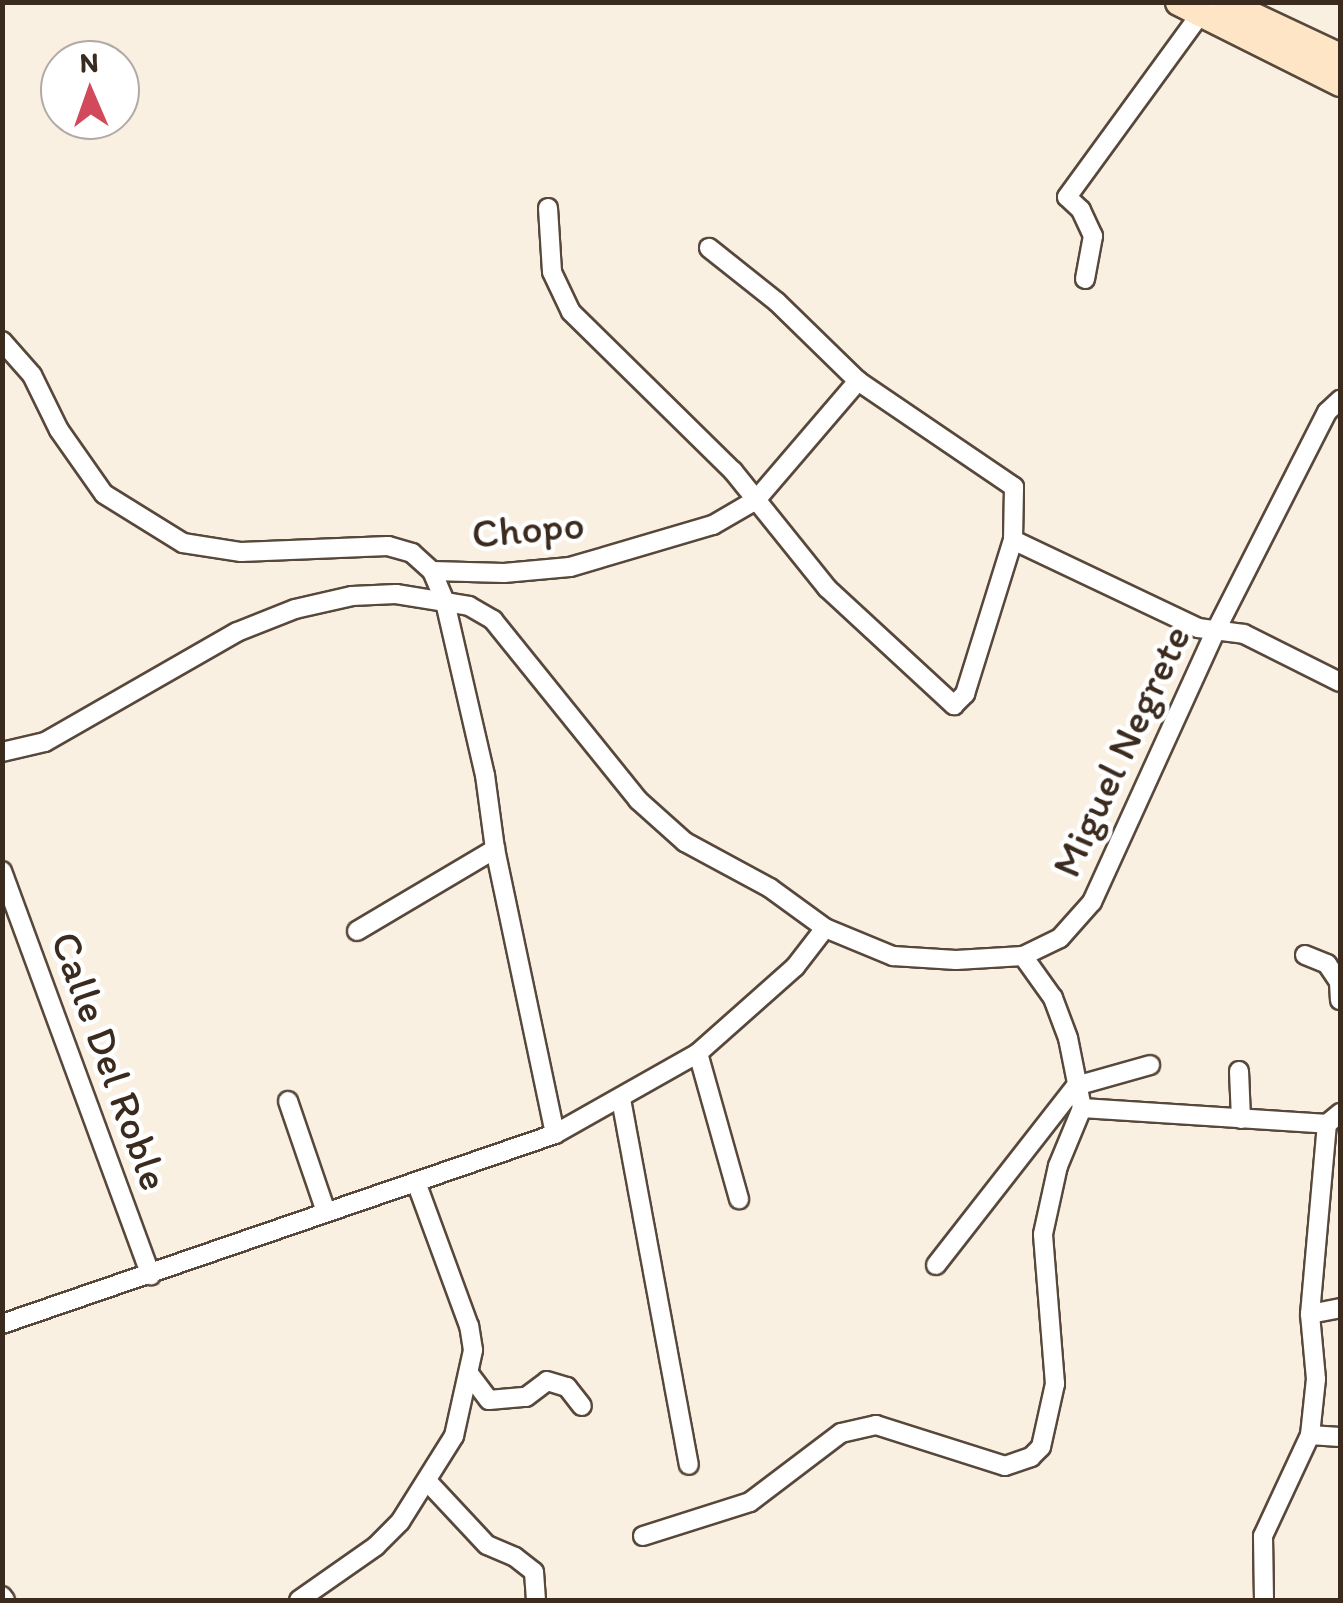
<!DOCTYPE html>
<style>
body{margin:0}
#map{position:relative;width:1343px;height:1603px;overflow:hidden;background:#f9f0e2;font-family:Itim,sans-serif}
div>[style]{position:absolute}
.roads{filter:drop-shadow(2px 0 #58483b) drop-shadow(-2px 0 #58483b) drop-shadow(0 2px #58483b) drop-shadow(0 -2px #58483b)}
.minor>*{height:18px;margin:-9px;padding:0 9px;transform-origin:9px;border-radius:9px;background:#fff}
.secondary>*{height:25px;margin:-12.5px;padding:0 12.5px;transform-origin:12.5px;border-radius:12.5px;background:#fde5c5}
span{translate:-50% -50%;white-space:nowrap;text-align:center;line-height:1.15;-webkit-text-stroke:9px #fff;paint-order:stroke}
.street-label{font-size:42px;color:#3b2a1e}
.frame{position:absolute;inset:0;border:5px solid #3b2a1e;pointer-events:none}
.north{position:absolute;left:40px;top:40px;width:100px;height:100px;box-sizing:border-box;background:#fff;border:2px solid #b1aaa5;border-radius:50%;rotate:358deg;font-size:28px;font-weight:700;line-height:40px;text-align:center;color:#3b2a1e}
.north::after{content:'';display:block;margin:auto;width:35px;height:45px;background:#d1495b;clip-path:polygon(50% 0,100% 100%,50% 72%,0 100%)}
</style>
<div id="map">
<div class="roads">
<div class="minor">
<i style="left:548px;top:208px;width:64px;rotate:86.4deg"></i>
<i style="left:552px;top:272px;width:44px;rotate:64.6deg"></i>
<i style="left:571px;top:312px;width:227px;rotate:44.5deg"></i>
<i style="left:733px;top:471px;width:150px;rotate:51.2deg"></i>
<i style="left:827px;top:588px;width:173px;rotate:42.7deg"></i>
<i style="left:954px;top:705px;width:16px;rotate:-45deg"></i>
<i style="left:965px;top:694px;width:161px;rotate:-72.7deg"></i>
<i style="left:1013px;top:540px;width:53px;rotate:-88.9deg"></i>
<i style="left:1014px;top:487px;width:189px;rotate:-145.8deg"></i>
<i style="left:858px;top:381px;width:113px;rotate:-135.7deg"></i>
<i style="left:777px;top:302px;width:87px;rotate:-141.5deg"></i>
<i style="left:1085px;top:279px;width:44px;rotate:-79.5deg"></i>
<i style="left:1093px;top:236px;width:29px;rotate:-115deg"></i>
<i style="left:1081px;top:210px;width:19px;rotate:-137deg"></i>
<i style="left:1067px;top:197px;width:241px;rotate:-53.9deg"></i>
<i style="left:2px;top:341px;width:45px;rotate:48.6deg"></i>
<i style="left:32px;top:375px;width:61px;rotate:63.9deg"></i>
<i style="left:59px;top:430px;width:78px;rotate:54.9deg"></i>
<i style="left:104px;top:494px;width:93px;rotate:31.8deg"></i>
<i style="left:183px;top:543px;width:59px;rotate:8.8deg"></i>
<i style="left:241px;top:552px;width:147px;rotate:-2.3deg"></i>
<i style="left:388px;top:546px;width:25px;rotate:16deg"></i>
<i style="left:412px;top:553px;width:27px;rotate:42deg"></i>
<i style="left:432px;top:571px;width:72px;rotate:1.6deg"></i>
<i style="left:504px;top:573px;width:66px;rotate:-5.2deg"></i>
<i style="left:570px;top:567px;width:149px;rotate:-16.4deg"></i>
<i style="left:713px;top:525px;width:50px;rotate:-30.2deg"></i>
<i style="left:756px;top:500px;width:157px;rotate:-49.4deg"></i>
<i style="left:1013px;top:540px;width:205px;rotate:25.4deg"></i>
<i style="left:1198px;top:628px;width:46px;rotate:7.4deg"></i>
<i style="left:1244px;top:634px;width:107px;rotate:26.6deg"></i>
<i style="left:432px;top:571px;width:34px;rotate:67deg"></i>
<i style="left:445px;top:602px;width:178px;rotate:77deg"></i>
<i style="left:485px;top:775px;width:75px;rotate:82.3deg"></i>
<i style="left:495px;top:849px;width:291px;rotate:78.1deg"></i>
<i style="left:2px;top:752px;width:44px;rotate:-13.1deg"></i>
<i style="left:45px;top:742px;width:221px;rotate:-29.8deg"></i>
<i style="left:237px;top:632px;width:62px;rotate:-21.6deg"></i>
<i style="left:295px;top:609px;width:58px;rotate:-12.8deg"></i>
<i style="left:352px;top:596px;width:44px;rotate:-2.6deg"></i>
<i style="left:396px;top:594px;width:74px;rotate:9.3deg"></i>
<i style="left:469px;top:606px;width:28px;rotate:30deg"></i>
<i style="left:493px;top:620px;width:231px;rotate:51.1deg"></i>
<i style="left:638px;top:800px;width:63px;rotate:41.8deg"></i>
<i style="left:685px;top:842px;width:97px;rotate:28.4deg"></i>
<i style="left:770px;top:888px;width:68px;rotate:36deg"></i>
<i style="left:825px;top:928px;width:74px;rotate:22.4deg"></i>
<i style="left:893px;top:956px;width:63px;rotate:3.6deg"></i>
<i style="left:956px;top:960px;width:67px;rotate:-3.4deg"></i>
<i style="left:1023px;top:956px;width:41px;rotate:-25.9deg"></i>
<i style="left:1060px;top:938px;width:48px;rotate:-48.4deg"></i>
<i style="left:1092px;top:902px;width:299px;rotate:-65.5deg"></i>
<i style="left:1216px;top:630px;width:245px;rotate:-63deg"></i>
<i style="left:1327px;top:412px;width:18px;rotate:-43deg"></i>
<i style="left:2px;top:871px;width:431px;rotate:69.8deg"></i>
<i style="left:357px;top:931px;width:161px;rotate:-30.7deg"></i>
<i style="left:1305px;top:955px;width:24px;rotate:22deg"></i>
<i style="left:1327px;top:964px;width:22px;rotate:56deg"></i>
<i style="left:1339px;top:982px;width:18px;rotate:87deg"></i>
<i style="left:698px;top:1053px;width:152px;rotate:74.3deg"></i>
<i style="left:1239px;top:1071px;width:48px;rotate:87.6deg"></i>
<i style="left:621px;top:1099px;width:372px;rotate:79.5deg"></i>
<i style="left:288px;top:1101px;width:117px;rotate:71.1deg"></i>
<i style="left:1082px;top:1108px;width:246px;rotate:3.7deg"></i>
<i style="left:1327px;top:1124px;width:17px;rotate:-40deg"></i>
<i style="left:936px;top:1265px;width:227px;rotate:-52deg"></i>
<i style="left:1076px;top:1086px;width:77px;rotate:-15.8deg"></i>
<i style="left:1310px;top:1314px;width:31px;rotate:-11deg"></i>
<i style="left:2px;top:1324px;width:585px;rotate:-18.96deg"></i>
<i style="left:555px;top:1134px;width:164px;rotate:-29.5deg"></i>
<i style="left:698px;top:1053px;width:130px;rotate:-41.6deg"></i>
<i style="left:795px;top:967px;width:49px;rotate:-52.4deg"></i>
<i style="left:470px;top:1375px;width:31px;rotate:53deg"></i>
<i style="left:489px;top:1400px;width:37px;rotate:-5deg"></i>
<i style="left:526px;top:1397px;width:26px;rotate:-37deg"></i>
<i style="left:547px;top:1381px;width:21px;rotate:17deg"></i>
<i style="left:567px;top:1387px;width:24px;rotate:52deg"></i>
<i style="left:1310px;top:1435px;width:30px;rotate:4deg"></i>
<i style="left:428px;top:1482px;width:86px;rotate:46.9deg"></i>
<i style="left:487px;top:1545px;width:30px;rotate:23deg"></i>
<i style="left:515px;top:1557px;width:24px;rotate:38deg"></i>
<i style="left:534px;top:1572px;width:28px;rotate:86deg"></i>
<i style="left:643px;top:1536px;width:112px;rotate:-17.6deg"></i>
<i style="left:750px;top:1502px;width:114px;rotate:-37.2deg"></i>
<i style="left:841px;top:1433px;width:36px;rotate:-13deg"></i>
<i style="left:876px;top:1425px;width:135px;rotate:17.6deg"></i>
<i style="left:1005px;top:1466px;width:28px;rotate:-19deg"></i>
<i style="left:1031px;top:1457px;width:14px;rotate:-45deg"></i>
<i style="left:1041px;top:1447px;width:65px;rotate:-77.5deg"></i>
<i style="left:1055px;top:1384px;width:150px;rotate:-94.6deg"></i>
<i style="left:1043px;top:1234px;width:70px;rotate:-77.6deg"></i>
<i style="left:1058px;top:1166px;width:63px;rotate:-67.5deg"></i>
<i style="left:1082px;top:1108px;width:71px;rotate:-101.3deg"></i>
<i style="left:1068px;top:1038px;width:43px;rotate:-110.6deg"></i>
<i style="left:1053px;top:998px;width:52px;rotate:-125.5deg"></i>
<i style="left:2px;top:1596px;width:5px;rotate:53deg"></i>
<i style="left:299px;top:1600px;width:94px;rotate:-35deg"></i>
<i style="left:376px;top:1546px;width:34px;rotate:-45deg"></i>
<i style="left:400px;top:1522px;width:102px;rotate:-57.9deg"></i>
<i style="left:454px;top:1436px;width:88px;rotate:-77.5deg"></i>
<i style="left:473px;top:1350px;width:24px;rotate:-99deg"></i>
<i style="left:469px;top:1326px;width:150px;rotate:-110.2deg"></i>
<i style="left:1264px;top:1600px;width:64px;rotate:-90.9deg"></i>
<i style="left:1263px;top:1536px;width:111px;rotate:-65deg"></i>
<i style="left:1310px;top:1435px;width:56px;rotate:-83.9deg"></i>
<i style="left:1316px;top:1379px;width:65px;rotate:-95.3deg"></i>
<i style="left:1310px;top:1314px;width:191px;rotate:-84.9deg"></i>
</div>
<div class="secondary">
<i style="left:1178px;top:2px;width:181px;rotate:26.6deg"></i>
<i style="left:1225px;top:2px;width:127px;rotate:25.2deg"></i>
</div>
</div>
<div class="street-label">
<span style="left:528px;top:529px;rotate:-5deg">Chopo</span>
<span style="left:1121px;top:751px;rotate:-65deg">Miguel Negrete</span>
<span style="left:110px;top:1061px;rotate:70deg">Calle Del Roble</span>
</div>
<div class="frame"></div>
<div class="north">N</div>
</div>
